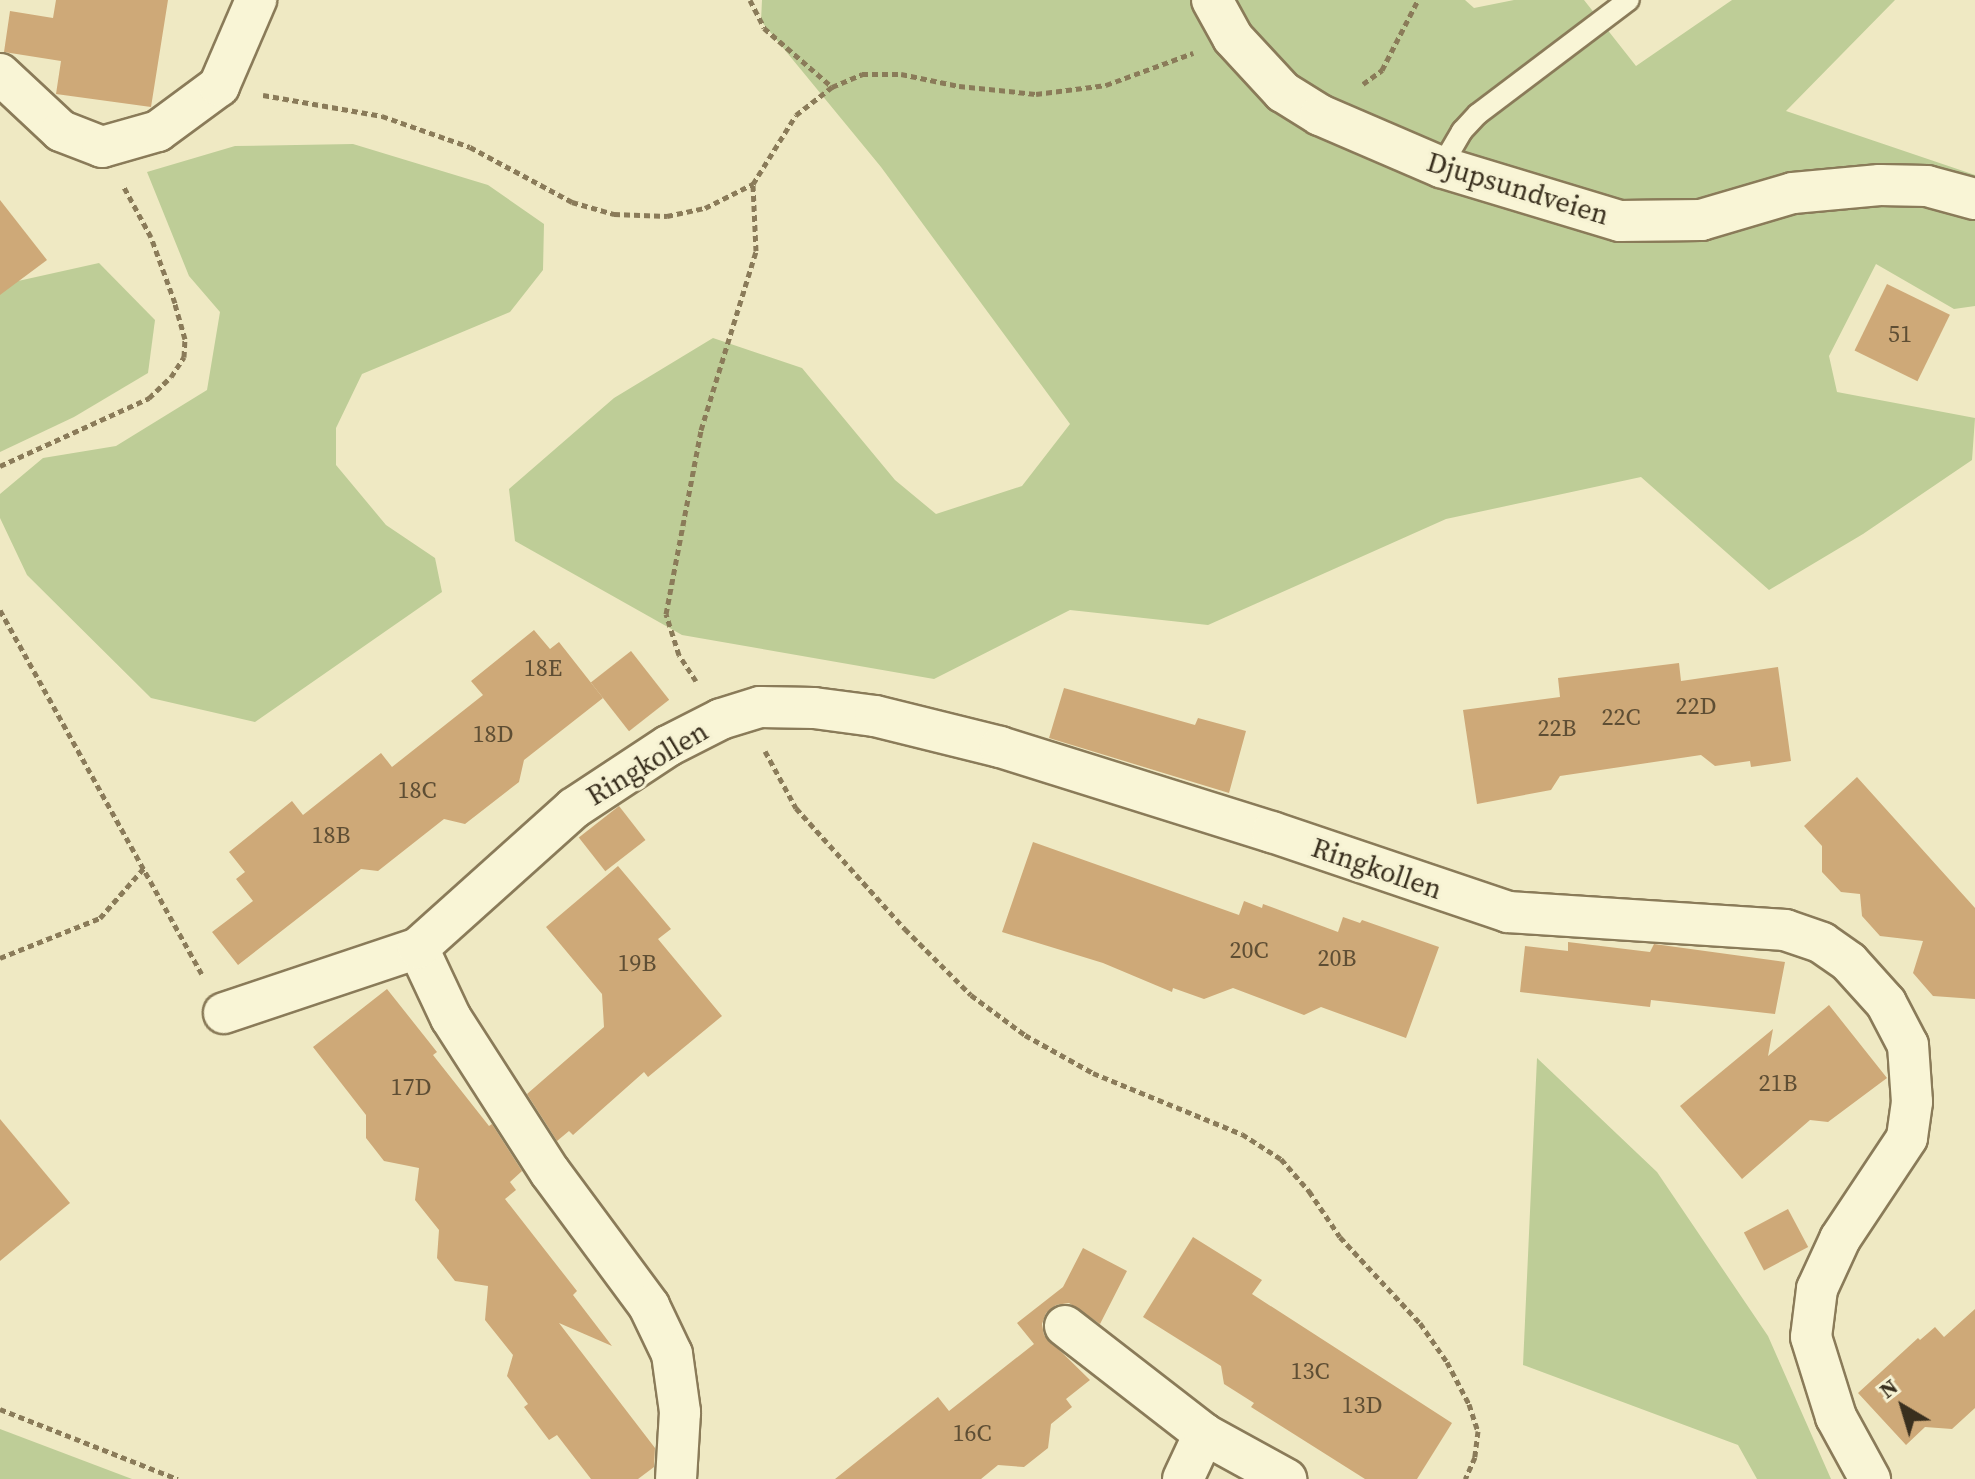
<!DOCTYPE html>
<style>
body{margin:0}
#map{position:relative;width:1975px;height:1479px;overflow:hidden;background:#efe9c3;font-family:"Source Serif 4",serif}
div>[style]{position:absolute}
.green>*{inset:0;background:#becd97}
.building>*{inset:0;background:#cea978;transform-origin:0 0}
.path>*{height:5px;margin-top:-2.5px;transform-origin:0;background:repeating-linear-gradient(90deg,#8a7b59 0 6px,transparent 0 10px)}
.roads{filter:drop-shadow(2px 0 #8a7b59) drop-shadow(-2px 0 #8a7b59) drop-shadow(0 2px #8a7b59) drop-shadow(0 -2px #8a7b59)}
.service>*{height:20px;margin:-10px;padding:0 10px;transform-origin:10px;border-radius:10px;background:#f9f5d6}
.minor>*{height:40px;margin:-20px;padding:0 20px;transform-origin:20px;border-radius:20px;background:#f9f5d6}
span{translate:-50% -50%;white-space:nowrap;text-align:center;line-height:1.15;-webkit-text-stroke:6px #f6f2d3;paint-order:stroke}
.number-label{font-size:24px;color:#5e4e34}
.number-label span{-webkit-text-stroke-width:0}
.street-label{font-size:28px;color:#392f1e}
.north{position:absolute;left:1863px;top:1367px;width:80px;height:80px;-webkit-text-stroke:6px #f6f2d3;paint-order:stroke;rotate:322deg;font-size:22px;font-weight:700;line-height:32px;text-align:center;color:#392f1e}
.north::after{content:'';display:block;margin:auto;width:28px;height:36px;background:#392f1e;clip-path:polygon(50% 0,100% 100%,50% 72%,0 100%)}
</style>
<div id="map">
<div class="green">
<i style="clip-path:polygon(762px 0,1465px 0,1474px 8px,1514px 0,1584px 0,1636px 66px,1732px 0,1895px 0,1786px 111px,1975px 175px,1975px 306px,1954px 309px,1876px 264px,1829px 356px,1837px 392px,1975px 418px,1972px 460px,1863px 534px,1769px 590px,1641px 477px,1446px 519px,1208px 625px,1070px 610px,934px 679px,682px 635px,515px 541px,509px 489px,614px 398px,713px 338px,802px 368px,895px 480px,936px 514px,1022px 486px,1070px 424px,881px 167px,761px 21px)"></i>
<i style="clip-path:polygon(353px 144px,488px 185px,544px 224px,543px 270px,510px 312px,362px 374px,336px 428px,336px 465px,386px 525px,435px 558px,442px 592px,255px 722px,151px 698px,27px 575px,0 518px,0 494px,43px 458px,116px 446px,207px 390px,220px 312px,189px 276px,147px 172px,235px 146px)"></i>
<i style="clip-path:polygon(99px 263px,155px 320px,148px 373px,74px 417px,0 452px,0 285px)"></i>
<i style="clip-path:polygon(1537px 1058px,1657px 1172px,1768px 1336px,1831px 1479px,1757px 1479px,1738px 1445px,1523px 1365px)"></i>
<i style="clip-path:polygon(0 1429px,132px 1479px,0 1479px)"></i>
</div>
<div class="building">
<i style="clip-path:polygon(56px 0,168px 0,151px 107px,56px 94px,61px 61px,4px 52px,10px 11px,53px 18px)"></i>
<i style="clip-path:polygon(0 200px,47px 260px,0 295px)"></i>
<i style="left:1887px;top:284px;width:70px;height:74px;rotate:26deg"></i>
<i style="clip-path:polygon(534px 630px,550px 649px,559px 642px,603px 698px,524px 760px,519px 782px,465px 824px,444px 819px,378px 871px,361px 869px,238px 965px,212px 932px,253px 901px,236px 879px,245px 872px,229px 852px,292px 801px,303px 815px,381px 753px,392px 767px,483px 695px,471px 681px)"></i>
<i style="left:631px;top:651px;width:62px;height:51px;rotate:52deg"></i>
<i style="clip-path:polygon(1679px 663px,1681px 681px,1778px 667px,1791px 761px,1751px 767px,1750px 761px,1715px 766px,1701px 755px,1560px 776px,1551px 790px,1477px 804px,1463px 710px,1560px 697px,1558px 678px)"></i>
<i style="clip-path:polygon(1064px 688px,1195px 725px,1198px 718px,1246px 731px,1229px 793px,1049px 738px)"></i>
<i style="clip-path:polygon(1857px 777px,1975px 908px,1975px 999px,1933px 996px,1913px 973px,1923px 941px,1880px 936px,1862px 916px,1860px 894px,1841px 892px,1822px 872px,1822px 846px,1804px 826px)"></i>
<i style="left:619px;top:806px;width:43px;height:51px;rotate:52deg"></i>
<i style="clip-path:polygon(1033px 842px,1239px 915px,1244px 901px,1262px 908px,1263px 904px,1338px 932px,1343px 917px,1360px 923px,1362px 920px,1439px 947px,1406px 1038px,1321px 1007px,1304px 1015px,1233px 988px,1204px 999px,1173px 988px,1172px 992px,1103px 963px,1002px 932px)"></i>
<i style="clip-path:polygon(618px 866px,671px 929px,658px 939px,722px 1016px,648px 1077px,644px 1072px,573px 1135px,569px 1131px,557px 1141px,527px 1094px,604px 1027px,602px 994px,546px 927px)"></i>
<i style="clip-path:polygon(1568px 942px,1650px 952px,1654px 944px,1785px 962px,1775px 1014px,1651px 1000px,1650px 1007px,1520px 992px,1525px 946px,1568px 951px)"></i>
<i style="clip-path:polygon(387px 989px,437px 1052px,433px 1055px,489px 1126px,492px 1124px,522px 1171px,510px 1182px,516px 1190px,505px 1199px,577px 1291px,573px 1295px,612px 1346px,559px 1323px,655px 1448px,654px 1467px,638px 1479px,591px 1479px,557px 1435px,549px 1440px,524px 1407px,528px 1404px,507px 1376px,513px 1355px,485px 1320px,488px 1286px,455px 1281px,437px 1258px,439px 1230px,415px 1200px,419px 1168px,384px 1161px,366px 1138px,366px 1115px,313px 1047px)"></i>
<i style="clip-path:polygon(1829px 1005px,1887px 1078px,1828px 1122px,1810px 1120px,1742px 1179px,1680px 1106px,1773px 1029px,1768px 1056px)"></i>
<i style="clip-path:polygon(0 1119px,70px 1203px,0 1261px)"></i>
<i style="left:1788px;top:1209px;width:43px;height:50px;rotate:62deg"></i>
<i style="clip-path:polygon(1193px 1237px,1262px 1280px,1252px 1294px,1452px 1423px,1417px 1479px,1365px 1479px,1251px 1407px,1254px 1403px,1224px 1384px,1221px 1366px,1143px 1317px)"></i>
<i style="clip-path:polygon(1083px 1248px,1127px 1271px,1100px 1324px,1069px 1303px,1056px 1305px,1046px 1313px,1042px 1324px,1044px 1335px,1090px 1380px,1066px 1399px,1072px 1407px,1051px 1424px,1048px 1448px,1024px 1467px,998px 1465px,981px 1479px,835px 1479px,938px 1397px,949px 1411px,1034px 1344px,1017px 1323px,1063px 1287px)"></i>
<i style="clip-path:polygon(1975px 1309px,1975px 1408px,1952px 1429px,1925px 1427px,1906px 1445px,1858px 1393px,1918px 1338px,1920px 1340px,1935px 1327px,1944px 1337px)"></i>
</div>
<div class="path">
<i style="left:750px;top:0;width:31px;rotate:63deg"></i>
<i style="left:764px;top:28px;width:90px;rotate:40.9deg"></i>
<i style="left:1363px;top:84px;width:24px;rotate:-36deg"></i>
<i style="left:1382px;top:70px;width:79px;rotate:-62.8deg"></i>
<i style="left:263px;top:95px;width:121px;rotate:10deg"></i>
<i style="left:382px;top:116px;width:93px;rotate:19.4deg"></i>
<i style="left:470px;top:147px;width:116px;rotate:28.3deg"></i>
<i style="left:572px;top:202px;width:44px;rotate:15.9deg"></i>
<i style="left:614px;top:214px;width:53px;rotate:2.2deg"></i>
<i style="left:667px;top:216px;width:39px;rotate:-12deg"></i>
<i style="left:705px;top:208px;width:54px;rotate:-26.6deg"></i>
<i style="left:0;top:466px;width:164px;rotate:-24.5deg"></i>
<i style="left:149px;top:398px;width:30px;rotate:-44deg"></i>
<i style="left:171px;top:377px;width:24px;rotate:-57deg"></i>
<i style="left:184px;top:357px;width:18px;rotate:-87deg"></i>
<i style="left:185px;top:339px;width:37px;rotate:-106deg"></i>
<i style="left:175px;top:303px;width:70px;rotate:-110deg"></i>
<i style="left:151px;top:237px;width:57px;rotate:-118.4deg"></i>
<i style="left:0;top:610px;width:416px;rotate:61deg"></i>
<i style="left:696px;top:681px;width:31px;rotate:-123deg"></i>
<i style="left:679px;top:655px;width:43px;rotate:-107.6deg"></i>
<i style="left:666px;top:614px;width:187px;rotate:-79.2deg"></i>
<i style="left:701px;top:430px;width:187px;rotate:-72.9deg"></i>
<i style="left:756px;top:251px;width:67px;rotate:-92.6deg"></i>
<i style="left:753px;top:184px;width:81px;rotate:-58.1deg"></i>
<i style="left:796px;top:115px;width:46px;rotate:-37.9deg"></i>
<i style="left:832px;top:87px;width:33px;rotate:-23deg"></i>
<i style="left:862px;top:74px;width:39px"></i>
<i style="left:901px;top:74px;width:59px;rotate:11.7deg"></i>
<i style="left:959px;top:86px;width:77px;rotate:5.9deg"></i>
<i style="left:1036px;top:94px;width:71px;rotate:-7.3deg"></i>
<i style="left:1106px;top:85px;width:93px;rotate:-20.2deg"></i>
<i style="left:765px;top:751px;width:65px;rotate:61.5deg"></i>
<i style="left:796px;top:808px;width:163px;rotate:48deg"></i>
<i style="left:905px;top:929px;width:93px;rotate:45deg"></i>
<i style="left:971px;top:995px;width:67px;rotate:36.5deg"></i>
<i style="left:1025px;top:1035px;width:78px;rotate:29.2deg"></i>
<i style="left:1093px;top:1073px;width:161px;rotate:22.3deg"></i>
<i style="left:1242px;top:1134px;width:46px;rotate:32.7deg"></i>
<i style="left:1281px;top:1159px;width:43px;rotate:48.8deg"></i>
<i style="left:1309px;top:1191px;width:55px;rotate:56deg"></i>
<i style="left:1340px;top:1237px;width:117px;rotate:47.1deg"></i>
<i style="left:1420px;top:1323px;width:47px;rotate:55.3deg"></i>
<i style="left:1447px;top:1362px;width:47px;rotate:62.4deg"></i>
<i style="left:1469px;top:1404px;width:28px;rotate:72deg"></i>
<i style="left:1478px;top:1431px;width:26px;rotate:97deg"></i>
<i style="left:1475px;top:1457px;width:24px;rotate:114deg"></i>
<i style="left:0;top:958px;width:108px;rotate:-21.8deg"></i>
<i style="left:100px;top:918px;width:67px;rotate:-48.7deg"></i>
<i style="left:0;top:1409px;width:191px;rotate:21.5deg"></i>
</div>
<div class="roads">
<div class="service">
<i style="left:1441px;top:167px;width:42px;rotate:-59.7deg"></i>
<i style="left:1462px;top:131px;width:23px;rotate:-47deg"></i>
<i style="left:1478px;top:114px;width:189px;rotate:-37.1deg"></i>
</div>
<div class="minor">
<i style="left:1212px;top:0;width:43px;rotate:61.1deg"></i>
<i style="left:1233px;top:38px;width:74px;rotate:47.2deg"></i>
<i style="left:1283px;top:92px;width:44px;rotate:31.9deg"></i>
<i style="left:1320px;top:115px;width:132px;rotate:23.3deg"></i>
<i style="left:1441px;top:167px;width:187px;rotate:16.8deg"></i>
<i style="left:1620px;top:221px;width:81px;rotate:-0.7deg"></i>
<i style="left:1701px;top:220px;width:96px;rotate:-16.4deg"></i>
<i style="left:1793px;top:193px;width:87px;rotate:-5.3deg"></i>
<i style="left:1880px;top:185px;width:47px;rotate:1.2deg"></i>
<i style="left:1927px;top:186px;width:50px;rotate:15.2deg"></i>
<i style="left:0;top:74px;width:83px;rotate:43.1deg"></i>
<i style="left:61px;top:131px;width:44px;rotate:21.3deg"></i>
<i style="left:102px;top:147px;width:58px;rotate:-15.9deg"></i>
<i style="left:158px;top:131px;width:76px;rotate:-36.4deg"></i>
<i style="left:219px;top:86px;width:94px;rotate:-66.7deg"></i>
<i style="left:418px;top:948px;width:77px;rotate:64.8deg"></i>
<i style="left:451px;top:1018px;width:183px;rotate:57.3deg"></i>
<i style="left:550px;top:1172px;width:167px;rotate:53.5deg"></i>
<i style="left:649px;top:1306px;width:53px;rotate:64.4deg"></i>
<i style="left:672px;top:1354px;width:59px;rotate:82.1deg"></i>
<i style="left:680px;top:1412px;width:67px;rotate:93.4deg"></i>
<i style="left:224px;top:1013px;width:205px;rotate:-18.5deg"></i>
<i style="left:418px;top:948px;width:210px;rotate:-41.9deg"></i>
<i style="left:574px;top:808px;width:113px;rotate:-33.4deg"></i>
<i style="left:668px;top:746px;width:59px;rotate:-27deg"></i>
<i style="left:721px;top:719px;width:41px;rotate:-17.1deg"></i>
<i style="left:760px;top:707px;width:54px;rotate:1.1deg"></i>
<i style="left:814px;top:708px;width:62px;rotate:7.5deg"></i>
<i style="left:875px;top:716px;width:129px;rotate:13.9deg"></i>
<i style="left:1000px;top:747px;width:285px;rotate:17.4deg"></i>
<i style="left:1272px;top:832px;width:249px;rotate:18.7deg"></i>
<i style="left:1508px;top:912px;width:278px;rotate:3.7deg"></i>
<i style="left:1785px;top:930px;width:39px;rotate:19deg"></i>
<i style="left:1822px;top:943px;width:33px;rotate:35deg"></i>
<i style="left:1849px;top:962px;width:55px;rotate:47.9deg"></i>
<i style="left:1886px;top:1003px;width:47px;rotate:62.4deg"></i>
<i style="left:1908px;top:1045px;width:57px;rotate:86deg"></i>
<i style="left:1912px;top:1102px;width:36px;rotate:98deg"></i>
<i style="left:1907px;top:1138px;width:121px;rotate:123.6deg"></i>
<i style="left:1840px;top:1239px;width:55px;rotate:114.7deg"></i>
<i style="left:1817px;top:1289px;width:48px;rotate:97.1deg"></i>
<i style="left:1811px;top:1337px;width:84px;rotate:72.6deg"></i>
<i style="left:1836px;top:1417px;width:71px;rotate:61.3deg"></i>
<i style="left:1065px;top:1326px;width:176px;rotate:37.8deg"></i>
<i style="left:1183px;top:1479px;width:50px;rotate:-65deg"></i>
<i style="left:1204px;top:1434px;width:94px;rotate:28.8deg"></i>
</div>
</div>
<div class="number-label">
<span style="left:1900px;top:334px">51</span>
<span style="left:543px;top:668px">18E</span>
<span style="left:1696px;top:706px">22D</span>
<span style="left:1621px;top:717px">22C</span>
<span style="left:1557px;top:728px">22B</span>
<span style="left:493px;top:734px">18D</span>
<span style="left:417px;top:790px">18C</span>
<span style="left:331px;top:835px">18B</span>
<span style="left:1249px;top:950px">20C</span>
<span style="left:1337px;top:958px">20B</span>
<span style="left:637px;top:963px">19B</span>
<span style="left:1778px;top:1083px">21B</span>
<span style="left:411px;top:1087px">17D</span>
<span style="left:1310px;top:1371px">13C</span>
<span style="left:1362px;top:1405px">13D</span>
<span style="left:972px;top:1433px">16C</span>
</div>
<div class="street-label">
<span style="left:1518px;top:188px;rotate:17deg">Djupsundveien</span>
<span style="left:647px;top:763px;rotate:-31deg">Ringkollen</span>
<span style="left:1377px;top:868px;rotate:19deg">Ringkollen</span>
</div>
<div class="north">N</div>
</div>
